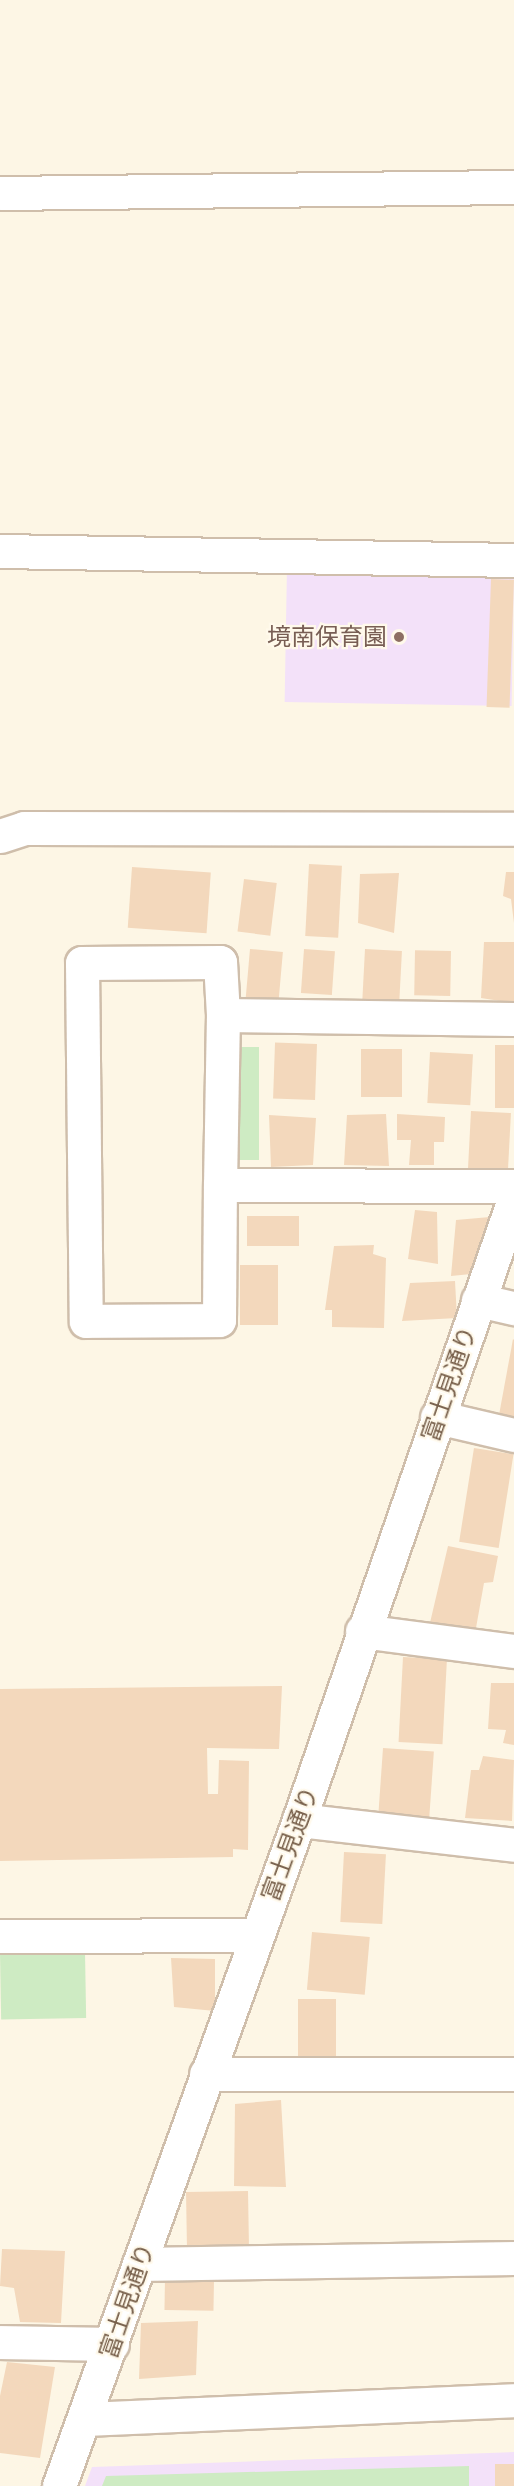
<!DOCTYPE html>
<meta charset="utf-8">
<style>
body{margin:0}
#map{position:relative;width:514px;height:2486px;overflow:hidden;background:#fdf6e5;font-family:Jost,"Noto Sans JP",sans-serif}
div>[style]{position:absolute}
.education>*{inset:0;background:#f3e1f9;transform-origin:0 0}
.green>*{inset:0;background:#ceebc3;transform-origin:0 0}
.building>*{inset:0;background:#f3d8bc;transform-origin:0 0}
.roads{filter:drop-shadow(2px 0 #cfbeab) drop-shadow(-2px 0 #cfbeab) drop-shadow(0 2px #cfbeab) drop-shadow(0 -2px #cfbeab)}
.minor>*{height:33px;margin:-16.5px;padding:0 16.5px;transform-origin:16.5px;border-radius:16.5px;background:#fff}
.dots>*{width:16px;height:16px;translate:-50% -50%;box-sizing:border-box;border:3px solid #fff9eb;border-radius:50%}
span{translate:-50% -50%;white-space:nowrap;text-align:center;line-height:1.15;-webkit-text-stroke:4.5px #fff9eb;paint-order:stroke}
.education-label{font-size:24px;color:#785e54}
.right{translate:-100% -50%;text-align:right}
.street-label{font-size:24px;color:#765e49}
</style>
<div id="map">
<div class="education">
<i style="left:287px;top:566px;width:227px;height:136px;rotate:1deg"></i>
<i style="clip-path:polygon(514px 2452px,514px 2486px,85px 2486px,92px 2467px)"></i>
</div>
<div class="green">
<i style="left:238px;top:1047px;width:21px;height:113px"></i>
<i style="left:85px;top:1952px;width:66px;height:85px;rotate:89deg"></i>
<i style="clip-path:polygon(469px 2466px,469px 2486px,102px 2486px,106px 2476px)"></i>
</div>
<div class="building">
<i style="left:491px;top:579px;width:23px;height:128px;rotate:2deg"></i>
<i style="left:309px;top:864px;width:33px;height:72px;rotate:3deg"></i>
<i style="left:132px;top:867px;width:79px;height:61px;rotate:4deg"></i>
<i style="clip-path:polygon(506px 872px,514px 872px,514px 923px,511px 899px,503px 896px)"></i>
<i style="clip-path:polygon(399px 873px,394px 933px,358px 923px,360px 874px)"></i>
<i style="left:244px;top:879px;width:33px;height:53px;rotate:7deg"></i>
<i style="clip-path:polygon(484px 942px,514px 942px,514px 1003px,481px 998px)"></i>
<i style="left:250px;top:949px;width:33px;height:53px;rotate:5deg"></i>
<i style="left:304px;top:949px;width:31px;height:44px;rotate:4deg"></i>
<i style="left:365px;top:949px;width:37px;height:50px;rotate:3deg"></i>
<i style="left:451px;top:951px;width:45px;height:36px;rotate:91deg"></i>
<i style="left:317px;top:1044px;width:56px;height:42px;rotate:92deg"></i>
<i style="left:495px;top:1045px;width:19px;height:63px"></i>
<i style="left:361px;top:1049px;width:41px;height:48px"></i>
<i style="left:430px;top:1052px;width:43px;height:51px;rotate:3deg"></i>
<i style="left:471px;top:1111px;width:40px;height:57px;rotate:3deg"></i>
<i style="clip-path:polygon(386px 1114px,389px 1166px,344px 1165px,347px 1115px)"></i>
<i style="clip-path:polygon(397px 1114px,445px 1117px,444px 1142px,434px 1142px,434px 1165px,409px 1165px,411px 1140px,397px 1140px)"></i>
<i style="clip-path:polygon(269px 1115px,316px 1118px,313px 1165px,271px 1167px)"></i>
<i style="clip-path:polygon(415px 1210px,437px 1212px,438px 1264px,408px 1259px)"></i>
<i style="left:247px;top:1216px;width:52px;height:30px"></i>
<i style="clip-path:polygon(490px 1217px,481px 1273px,451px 1276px,456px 1220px)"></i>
<i style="clip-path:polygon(374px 1245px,373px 1254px,386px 1258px,384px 1328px,332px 1327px,332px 1310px,325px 1310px,334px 1246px)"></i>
<i style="left:240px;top:1265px;width:38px;height:60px"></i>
<i style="clip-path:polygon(455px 1281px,457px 1318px,402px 1321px,410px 1283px)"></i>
<i style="clip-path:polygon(513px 1339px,514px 1340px,514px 1418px,499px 1415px)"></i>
<i style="left:474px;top:1448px;width:40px;height:95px;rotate:9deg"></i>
<i style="clip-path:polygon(448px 1546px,498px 1556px,493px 1582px,484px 1583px,476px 1628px,429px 1627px)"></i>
<i style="left:403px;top:1657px;width:44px;height:85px;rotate:3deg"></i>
<i style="clip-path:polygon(491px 1683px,514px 1683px,514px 1745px,503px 1743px,506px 1730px,488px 1729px)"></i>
<i style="clip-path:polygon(282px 1686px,279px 1749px,207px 1748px,208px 1794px,218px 1794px,219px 1760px,249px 1761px,248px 1850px,233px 1849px,233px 1857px,0 1861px,0 1689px)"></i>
<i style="left:383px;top:1748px;width:51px;height:69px;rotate:4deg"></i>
<i style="clip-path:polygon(483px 1756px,514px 1760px,512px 1821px,465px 1818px,471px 1770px,479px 1770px)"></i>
<i style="left:344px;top:1852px;width:42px;height:70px;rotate:3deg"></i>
<i style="left:312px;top:1932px;width:58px;height:58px;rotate:5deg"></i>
<i style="clip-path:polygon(171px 1958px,215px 1959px,215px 2011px,174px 2007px)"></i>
<i style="left:298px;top:1999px;width:38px;height:63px"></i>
<i style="clip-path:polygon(281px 2100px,286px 2187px,234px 2186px,235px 2104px)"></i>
<i style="left:248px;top:2191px;width:61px;height:62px;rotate:89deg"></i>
<i style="clip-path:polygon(2px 2249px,65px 2251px,61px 2323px,20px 2322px,14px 2288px,0 2286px)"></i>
<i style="left:165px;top:2279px;width:49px;height:31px;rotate:1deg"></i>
<i style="clip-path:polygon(198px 2321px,196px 2375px,139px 2379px,141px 2323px)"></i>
<i style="clip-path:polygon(7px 2362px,55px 2367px,40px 2458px,0 2453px,0 2396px)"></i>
<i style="left:495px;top:2464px;width:19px;height:22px"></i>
</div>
<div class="roads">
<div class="minor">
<i style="left:0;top:193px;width:514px;rotate:-0.67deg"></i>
<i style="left:0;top:551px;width:514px;rotate:1deg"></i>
<i style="left:0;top:836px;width:25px;rotate:-18deg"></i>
<i style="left:24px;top:828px;width:490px;rotate:0.1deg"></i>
<i style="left:514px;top:1019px;width:291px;rotate:-179.2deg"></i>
<i style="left:223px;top:1015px;width:53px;rotate:-93.2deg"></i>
<i style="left:220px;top:962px;width:138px;rotate:179.6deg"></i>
<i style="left:82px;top:963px;width:358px;rotate:89.4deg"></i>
<i style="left:86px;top:1321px;width:133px;rotate:-0.4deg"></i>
<i style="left:219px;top:1320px;width:135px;rotate:-89.6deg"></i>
<i style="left:220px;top:1185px;width:294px;rotate:0.2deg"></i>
<i style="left:220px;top:1185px;width:170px;rotate:-89deg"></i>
<i style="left:478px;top:1300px;width:37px;rotate:13deg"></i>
<i style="left:437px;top:1417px;width:79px;rotate:13.2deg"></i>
<i style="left:362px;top:1631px;width:153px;rotate:7.5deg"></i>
<i style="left:299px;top:1820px;width:216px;rotate:6.6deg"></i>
<i style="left:0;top:1936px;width:256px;rotate:-0.2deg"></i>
<i style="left:206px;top:2074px;width:308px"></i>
<i style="left:139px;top:2264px;width:375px;rotate:-0.9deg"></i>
<i style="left:0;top:2342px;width:112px;rotate:1deg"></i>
<i style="left:85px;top:2419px;width:429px;rotate:-2.5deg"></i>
<i style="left:59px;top:2486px;width:708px;rotate:-70.18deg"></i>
<i style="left:299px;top:1820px;width:657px;rotate:-70.9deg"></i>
</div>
</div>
<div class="dots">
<i style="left:399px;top:637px;background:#8d6e63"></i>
</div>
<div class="education-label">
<span class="right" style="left:387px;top:637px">境南保育園</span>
</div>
<div class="street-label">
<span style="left:449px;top:1384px;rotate:-71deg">富士見通り</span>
<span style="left:290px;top:1844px;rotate:-70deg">富士見通り</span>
<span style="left:127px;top:2301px;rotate:-71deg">富士見通り</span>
</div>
</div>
